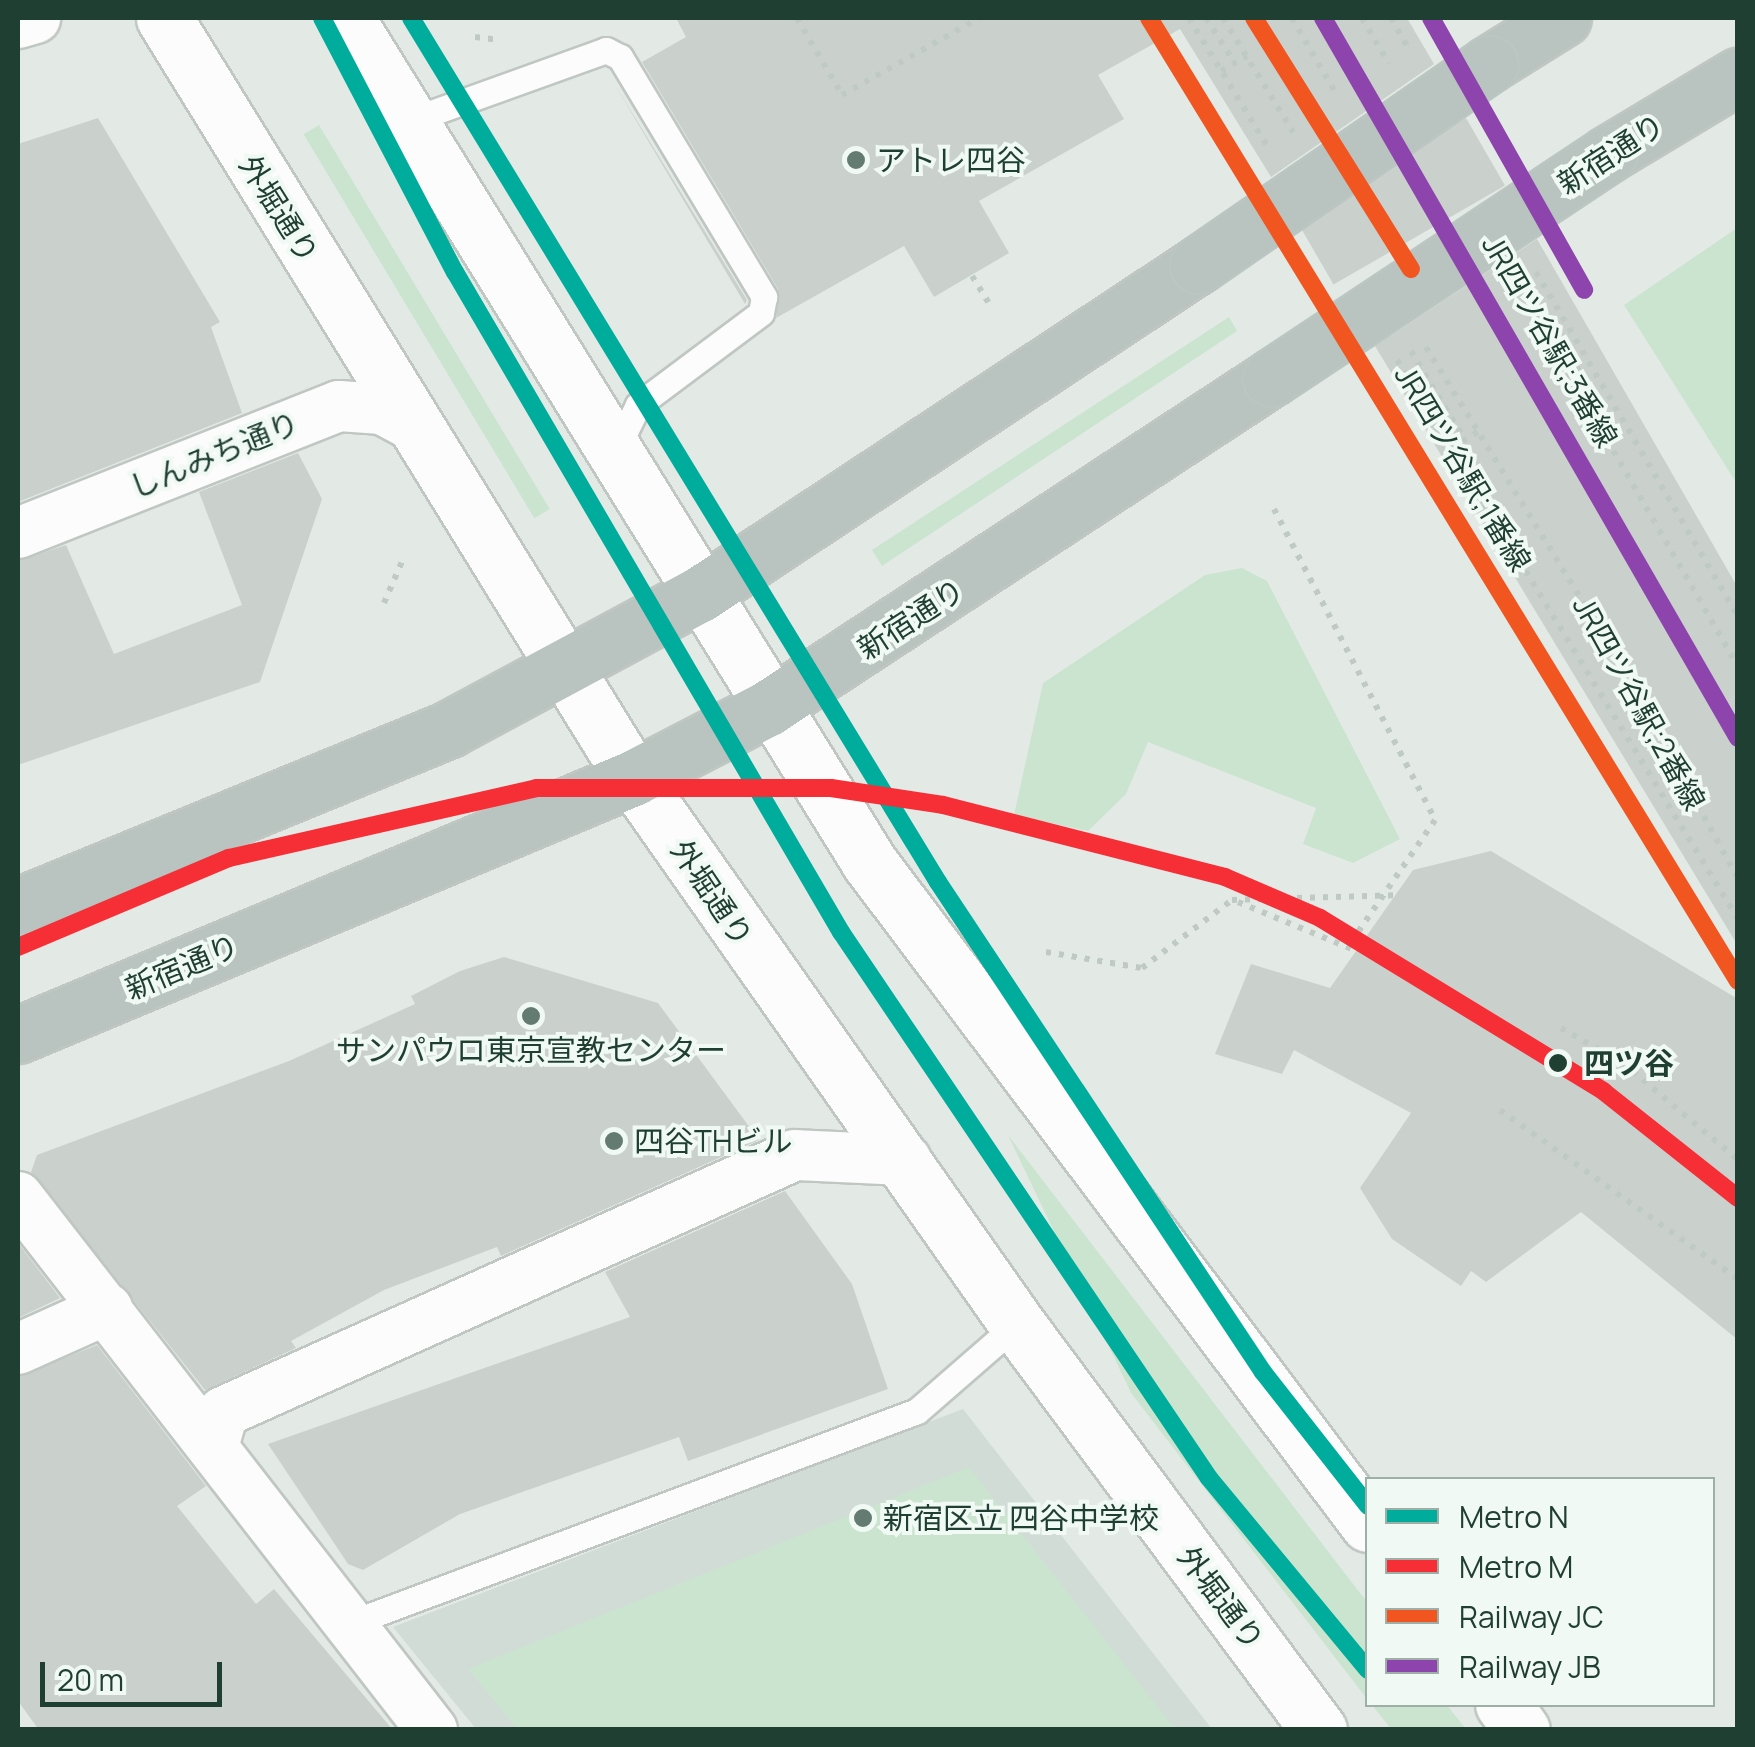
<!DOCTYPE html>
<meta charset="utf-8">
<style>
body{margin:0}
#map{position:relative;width:1755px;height:1747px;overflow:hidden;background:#e3eae6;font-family:Manrope,"Noto Sans JP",sans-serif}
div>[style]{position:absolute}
.built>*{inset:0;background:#d0dcd5}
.green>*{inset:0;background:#cbe4cf;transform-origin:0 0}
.building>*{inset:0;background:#cad1cd;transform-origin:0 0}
.path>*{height:6px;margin-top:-3px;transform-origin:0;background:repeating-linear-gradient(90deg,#c0cac4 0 5px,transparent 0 13px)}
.roads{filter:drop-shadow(2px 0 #c0c7c3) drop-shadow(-2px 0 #c0c7c3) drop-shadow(0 2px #c0c7c3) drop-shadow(0 -2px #c0c7c3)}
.lane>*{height:25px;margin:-12.5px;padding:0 12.5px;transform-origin:12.5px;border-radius:12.5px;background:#fbfcfb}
.street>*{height:50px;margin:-25px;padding:0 25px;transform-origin:25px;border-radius:25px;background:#fbfcfb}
.secondary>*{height:55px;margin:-27.5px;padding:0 27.5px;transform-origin:27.5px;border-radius:27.5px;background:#fbfcfb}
.highway>*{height:55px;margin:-27.5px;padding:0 27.5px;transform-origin:27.5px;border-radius:27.5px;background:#b9c3c0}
.bridges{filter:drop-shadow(2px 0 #bbc6c2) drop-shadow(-2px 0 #bbc6c2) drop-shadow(0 2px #bbc6c2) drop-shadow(0 -2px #bbc6c2)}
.highway-bridge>*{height:55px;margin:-27.5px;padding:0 27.5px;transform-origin:27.5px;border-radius:27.5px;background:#b9c3c0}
.rail-1>*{height:18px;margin:-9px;padding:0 9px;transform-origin:9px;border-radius:9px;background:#f15620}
.rail-2>*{height:18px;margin:-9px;padding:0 9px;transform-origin:9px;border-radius:9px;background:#8e44ad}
.metro-1>*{height:18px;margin:-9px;padding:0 9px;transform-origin:9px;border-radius:9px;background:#00ac9b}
.metro-2>*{height:18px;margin:-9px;padding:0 9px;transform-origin:9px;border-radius:9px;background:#f62e36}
.dots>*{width:28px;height:28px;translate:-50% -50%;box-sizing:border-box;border:5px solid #f1f9f4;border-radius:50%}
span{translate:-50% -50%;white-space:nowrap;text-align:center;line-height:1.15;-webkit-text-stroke:8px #f1f9f4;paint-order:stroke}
.street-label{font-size:30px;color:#1f3f32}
.poi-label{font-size:30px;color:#1f3f32}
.left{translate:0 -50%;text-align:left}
.stop-label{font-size:30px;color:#1f3f32;font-weight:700}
.frame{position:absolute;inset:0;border:20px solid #1f3f32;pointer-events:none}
.legend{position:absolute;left:1365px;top:1477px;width:350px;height:230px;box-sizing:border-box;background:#f1f9f4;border:2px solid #9dafa6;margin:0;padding:12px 18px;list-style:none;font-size:30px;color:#1f3f32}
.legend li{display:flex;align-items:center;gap:20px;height:50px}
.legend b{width:50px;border:2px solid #9dafa6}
.scale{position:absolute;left:40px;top:1662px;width:182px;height:45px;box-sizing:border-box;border:5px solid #1f3f32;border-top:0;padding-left:12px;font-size:30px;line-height:35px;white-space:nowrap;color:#1f3f32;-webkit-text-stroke:8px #f1f9f4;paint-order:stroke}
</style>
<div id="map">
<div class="built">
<i style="clip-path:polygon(963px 1409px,1212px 1729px,476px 1729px,393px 1627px)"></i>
</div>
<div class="green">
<i style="left:319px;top:125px;width:448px;height:18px;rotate:59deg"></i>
<i style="clip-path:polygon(1737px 228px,1737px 484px,1624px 305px)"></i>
<i style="clip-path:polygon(1229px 317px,1237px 331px,882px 566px,872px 550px)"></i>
<i style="clip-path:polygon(1242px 568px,1267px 581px,1400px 839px,1353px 863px,1303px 844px,1316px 808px,1148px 742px,1126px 794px,1088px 831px,1014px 815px,1043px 683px,1205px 575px)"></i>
<i style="clip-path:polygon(1008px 1135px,1367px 1602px,1367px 1699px,1131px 1393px)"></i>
<i style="clip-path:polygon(969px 1467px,1175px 1729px,517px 1729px,468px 1669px)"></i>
<i style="clip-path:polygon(1372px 1705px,1447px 1705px,1466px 1729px,1391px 1729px)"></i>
</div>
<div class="building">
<i style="clip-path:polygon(676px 18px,1407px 18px,1434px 64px,1271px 177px,1180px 29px,1098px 75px,1124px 119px,979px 201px,1009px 253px,934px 297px,904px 246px,776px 318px,778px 289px,642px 62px,686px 37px)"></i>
<i style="clip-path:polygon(612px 80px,747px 300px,745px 304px)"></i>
<i style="clip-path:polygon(98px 118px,220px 322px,211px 327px,242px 413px,18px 502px,18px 144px)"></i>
<i style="left:1466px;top:118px;width:78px;height:198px;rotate:60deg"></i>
<i style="clip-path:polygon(1537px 239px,1738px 588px,1738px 946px,1375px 346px)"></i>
<i style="clip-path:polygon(298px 453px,322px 499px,260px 682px,18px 765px,18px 561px,66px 545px,114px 654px,242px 605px,199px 492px)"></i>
<i style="clip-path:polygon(1491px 851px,1738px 999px,1738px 1340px,1581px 1212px,1486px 1282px,1471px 1271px,1461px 1286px,1392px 1239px,1360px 1188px,1411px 1113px,1294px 1050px,1282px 1074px,1215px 1054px,1251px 964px,1330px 988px,1413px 870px)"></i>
<i style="clip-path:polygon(504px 957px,658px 1003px,759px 1140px,501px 1256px,497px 1247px,384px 1290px,291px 1341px,296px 1348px,205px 1390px,31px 1172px,37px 1155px,289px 1061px,415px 1004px,411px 996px,460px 971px)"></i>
<i style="clip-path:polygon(785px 1191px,852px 1284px,888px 1389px,688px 1461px,679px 1437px,460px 1514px,363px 1570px,348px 1564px,268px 1444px,630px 1317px,605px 1272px)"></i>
<i style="clip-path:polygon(18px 1243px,60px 1298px,18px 1318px)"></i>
<i style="clip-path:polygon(97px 1345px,206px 1486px,177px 1506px,256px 1604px,274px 1589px,393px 1730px,39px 1730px,18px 1701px,18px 1377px)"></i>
</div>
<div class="path">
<i style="left:797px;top:18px;width:89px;rotate:59.7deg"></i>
<i style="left:842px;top:95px;width:157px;rotate:-29.3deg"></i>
<i style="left:1189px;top:18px;width:153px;rotate:58.6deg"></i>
<i style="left:1206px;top:18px;width:50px;rotate:57.3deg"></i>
<i style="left:1223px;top:18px;width:134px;rotate:58.4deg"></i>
<i style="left:1292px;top:18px;width:91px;rotate:59.8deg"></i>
<i style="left:1362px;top:18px;width:53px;rotate:59.6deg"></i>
<i style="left:1391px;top:18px;width:34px;rotate:60deg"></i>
<i style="left:475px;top:37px;width:23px;rotate:7deg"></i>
<i style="left:1221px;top:71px;width:30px;rotate:-30deg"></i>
<i style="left:1536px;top:272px;width:399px;rotate:59.6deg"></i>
<i style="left:972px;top:276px;width:31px;rotate:58deg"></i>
<i style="left:1524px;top:277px;width:109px;rotate:59.7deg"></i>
<i style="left:1516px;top:282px;width:444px;rotate:60deg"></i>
<i style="left:1426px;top:347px;width:324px;rotate:58.4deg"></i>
<i style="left:1596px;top:623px;width:292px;rotate:60.9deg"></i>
<i style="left:1411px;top:351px;width:104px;rotate:58.8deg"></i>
<i style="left:1397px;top:360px;width:655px;rotate:58.62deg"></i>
<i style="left:1451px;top:448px;width:31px;rotate:-31deg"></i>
<i style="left:1274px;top:509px;width:350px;rotate:62.6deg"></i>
<i style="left:1435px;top:820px;width:155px;rotate:124.5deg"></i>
<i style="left:384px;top:603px;width:48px;rotate:-66.6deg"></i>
<i style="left:1238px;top:902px;width:129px;rotate:22.4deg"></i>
<i style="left:1046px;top:952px;width:97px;rotate:9.5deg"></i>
<i style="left:1142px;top:968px;width:113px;rotate:-37.1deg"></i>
<i style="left:1232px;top:900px;width:164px;rotate:-1.7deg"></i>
<i style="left:1561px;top:1028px;width:71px;rotate:29.4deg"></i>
<i style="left:1623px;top:1063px;width:150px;rotate:40.1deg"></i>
<i style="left:1500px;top:1110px;width:292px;rotate:35.4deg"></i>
</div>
<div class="roads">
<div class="lane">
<i style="left:409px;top:121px;width:209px;rotate:-19.8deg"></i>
<i style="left:606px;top:50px;width:16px;rotate:27deg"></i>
<i style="left:620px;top:57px;width:280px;rotate:59deg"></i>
<i style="left:764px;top:297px;width:16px;rotate:101deg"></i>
<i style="left:761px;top:313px;width:154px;rotate:143.2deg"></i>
<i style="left:638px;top:405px;width:32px;rotate:116deg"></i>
<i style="left:624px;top:434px;width:19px;rotate:74deg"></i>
<i style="left:351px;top:1623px;width:604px;rotate:-20.53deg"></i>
<i style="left:917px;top:1411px;width:133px;rotate:-41deg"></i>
</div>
<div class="street">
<i style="left:18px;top:23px;width:18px;rotate:-16deg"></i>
<i style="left:18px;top:533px;width:345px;rotate:-21.6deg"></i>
<i style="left:339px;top:406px;width:43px;rotate:4deg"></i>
<i style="left:382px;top:409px;width:34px;rotate:28deg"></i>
<i style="left:18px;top:1197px;width:675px;rotate:52.16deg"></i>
<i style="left:18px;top:1349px;width:98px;rotate:-24.2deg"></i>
<i style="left:213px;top:1447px;width:36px;rotate:-74deg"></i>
<i style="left:223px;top:1412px;width:627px;rotate:-24.19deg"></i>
<i style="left:795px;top:1155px;width:111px;rotate:2.6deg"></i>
</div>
<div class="secondary">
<i style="left:164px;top:18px;width:893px;rotate:58.32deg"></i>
<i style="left:633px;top:778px;width:668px;rotate:54.88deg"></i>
<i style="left:1017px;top:1324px;width:506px;rotate:53.36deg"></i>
<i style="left:346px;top:18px;width:993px;rotate:58.21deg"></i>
<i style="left:869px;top:862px;width:829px;rotate:52.99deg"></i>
<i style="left:1503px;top:1704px;width:32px;rotate:54deg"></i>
</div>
<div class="highway">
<i style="left:1489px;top:64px;width:87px;rotate:-31.9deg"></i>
<i style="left:1608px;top:154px;width:152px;rotate:-31deg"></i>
<i style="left:18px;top:906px;width:466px;rotate:-22.3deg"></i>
<i style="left:449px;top:729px;width:285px;rotate:-28.3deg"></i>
<i style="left:700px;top:594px;width:597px;rotate:-33.45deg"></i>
<i style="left:18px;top:1035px;width:667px;rotate:-22.68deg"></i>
<i style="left:633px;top:778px;width:152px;rotate:-27.4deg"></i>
<i style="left:768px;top:708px;width:602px;rotate:-33.27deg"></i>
</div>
</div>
<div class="bridges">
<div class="highway-bridge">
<i style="left:1198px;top:265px;width:354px;rotate:-34.6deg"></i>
<i style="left:1271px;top:378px;width:405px;rotate:-33.6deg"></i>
</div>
</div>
<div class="rail-1">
<i style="left:1149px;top:18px;width:1129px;rotate:58.55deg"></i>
<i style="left:1254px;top:18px;width:296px;rotate:58deg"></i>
</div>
<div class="rail-2">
<i style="left:1323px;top:18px;width:831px;rotate:60.04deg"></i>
<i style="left:1431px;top:18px;width:312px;rotate:60.6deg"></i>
</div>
<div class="metro-1">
<i style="left:322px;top:18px;width:287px;rotate:62.4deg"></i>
<i style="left:455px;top:272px;width:765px;rotate:59.68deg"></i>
<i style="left:841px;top:932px;width:658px;rotate:56.02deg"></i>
<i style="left:1209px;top:1478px;width:249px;rotate:50.4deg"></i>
<i style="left:411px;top:18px;width:1012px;rotate:58.62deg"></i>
<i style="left:938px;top:882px;width:588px;rotate:56.45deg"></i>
<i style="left:1263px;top:1372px;width:170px;rotate:51.9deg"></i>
</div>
<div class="metro-2">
<i style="left:18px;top:947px;width:229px;rotate:-22.9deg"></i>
<i style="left:229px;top:858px;width:315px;rotate:-12.8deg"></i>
<i style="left:536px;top:788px;width:295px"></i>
<i style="left:831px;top:788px;width:113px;rotate:8.6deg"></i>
<i style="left:943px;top:805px;width:291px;rotate:14.3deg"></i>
<i style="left:1225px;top:877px;width:103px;rotate:23.3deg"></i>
<i style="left:1320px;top:918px;width:332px;rotate:31.4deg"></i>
<i style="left:1603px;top:1091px;width:172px;rotate:38.4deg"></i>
</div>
<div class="dots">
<i style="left:856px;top:160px;background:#647b71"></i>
<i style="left:531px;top:1016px;background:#647b71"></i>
<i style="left:1558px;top:1063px;background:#1f3f32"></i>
<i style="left:614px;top:1141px;background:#647b71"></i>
<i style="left:863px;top:1518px;background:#647b71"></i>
</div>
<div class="street-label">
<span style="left:1611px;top:154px;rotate:-33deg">新宿通り</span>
<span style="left:279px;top:209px;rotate:58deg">外堀通り</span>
<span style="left:1550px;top:341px;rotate:60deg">JR四ツ谷駅;3番線</span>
<span style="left:214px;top:455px;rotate:-22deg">しんみち通り</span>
<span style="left:1463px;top:468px;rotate:59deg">JR四ツ谷駅;1番線</span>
<span style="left:911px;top:619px;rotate:-33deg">新宿通り</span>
<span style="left:1639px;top:703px;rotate:61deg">JR四ツ谷駅;2番線</span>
<span style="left:712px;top:893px;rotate:56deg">外堀通り</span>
<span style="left:182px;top:967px;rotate:-23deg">新宿通り</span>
<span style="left:1221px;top:1598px;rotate:53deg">外堀通り</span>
</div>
<div class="poi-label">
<span class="left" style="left:876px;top:160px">アトレ四谷</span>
<span style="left:531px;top:1050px">サンパウロ東京宣教センター</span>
<span class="left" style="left:634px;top:1141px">四谷THビル</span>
<span class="left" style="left:883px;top:1518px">新宿区立 四谷中学校</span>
</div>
<div class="stop-label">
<span class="left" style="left:1584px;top:1063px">四ツ谷</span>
</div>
<div class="frame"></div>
<ul class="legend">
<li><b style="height:12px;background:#00ac9b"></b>Metro N</li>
<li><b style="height:12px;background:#f62e36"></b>Metro M</li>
<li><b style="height:12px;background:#f15620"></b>Railway JC</li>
<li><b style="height:12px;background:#8e44ad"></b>Railway JB</li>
</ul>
<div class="scale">20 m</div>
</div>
